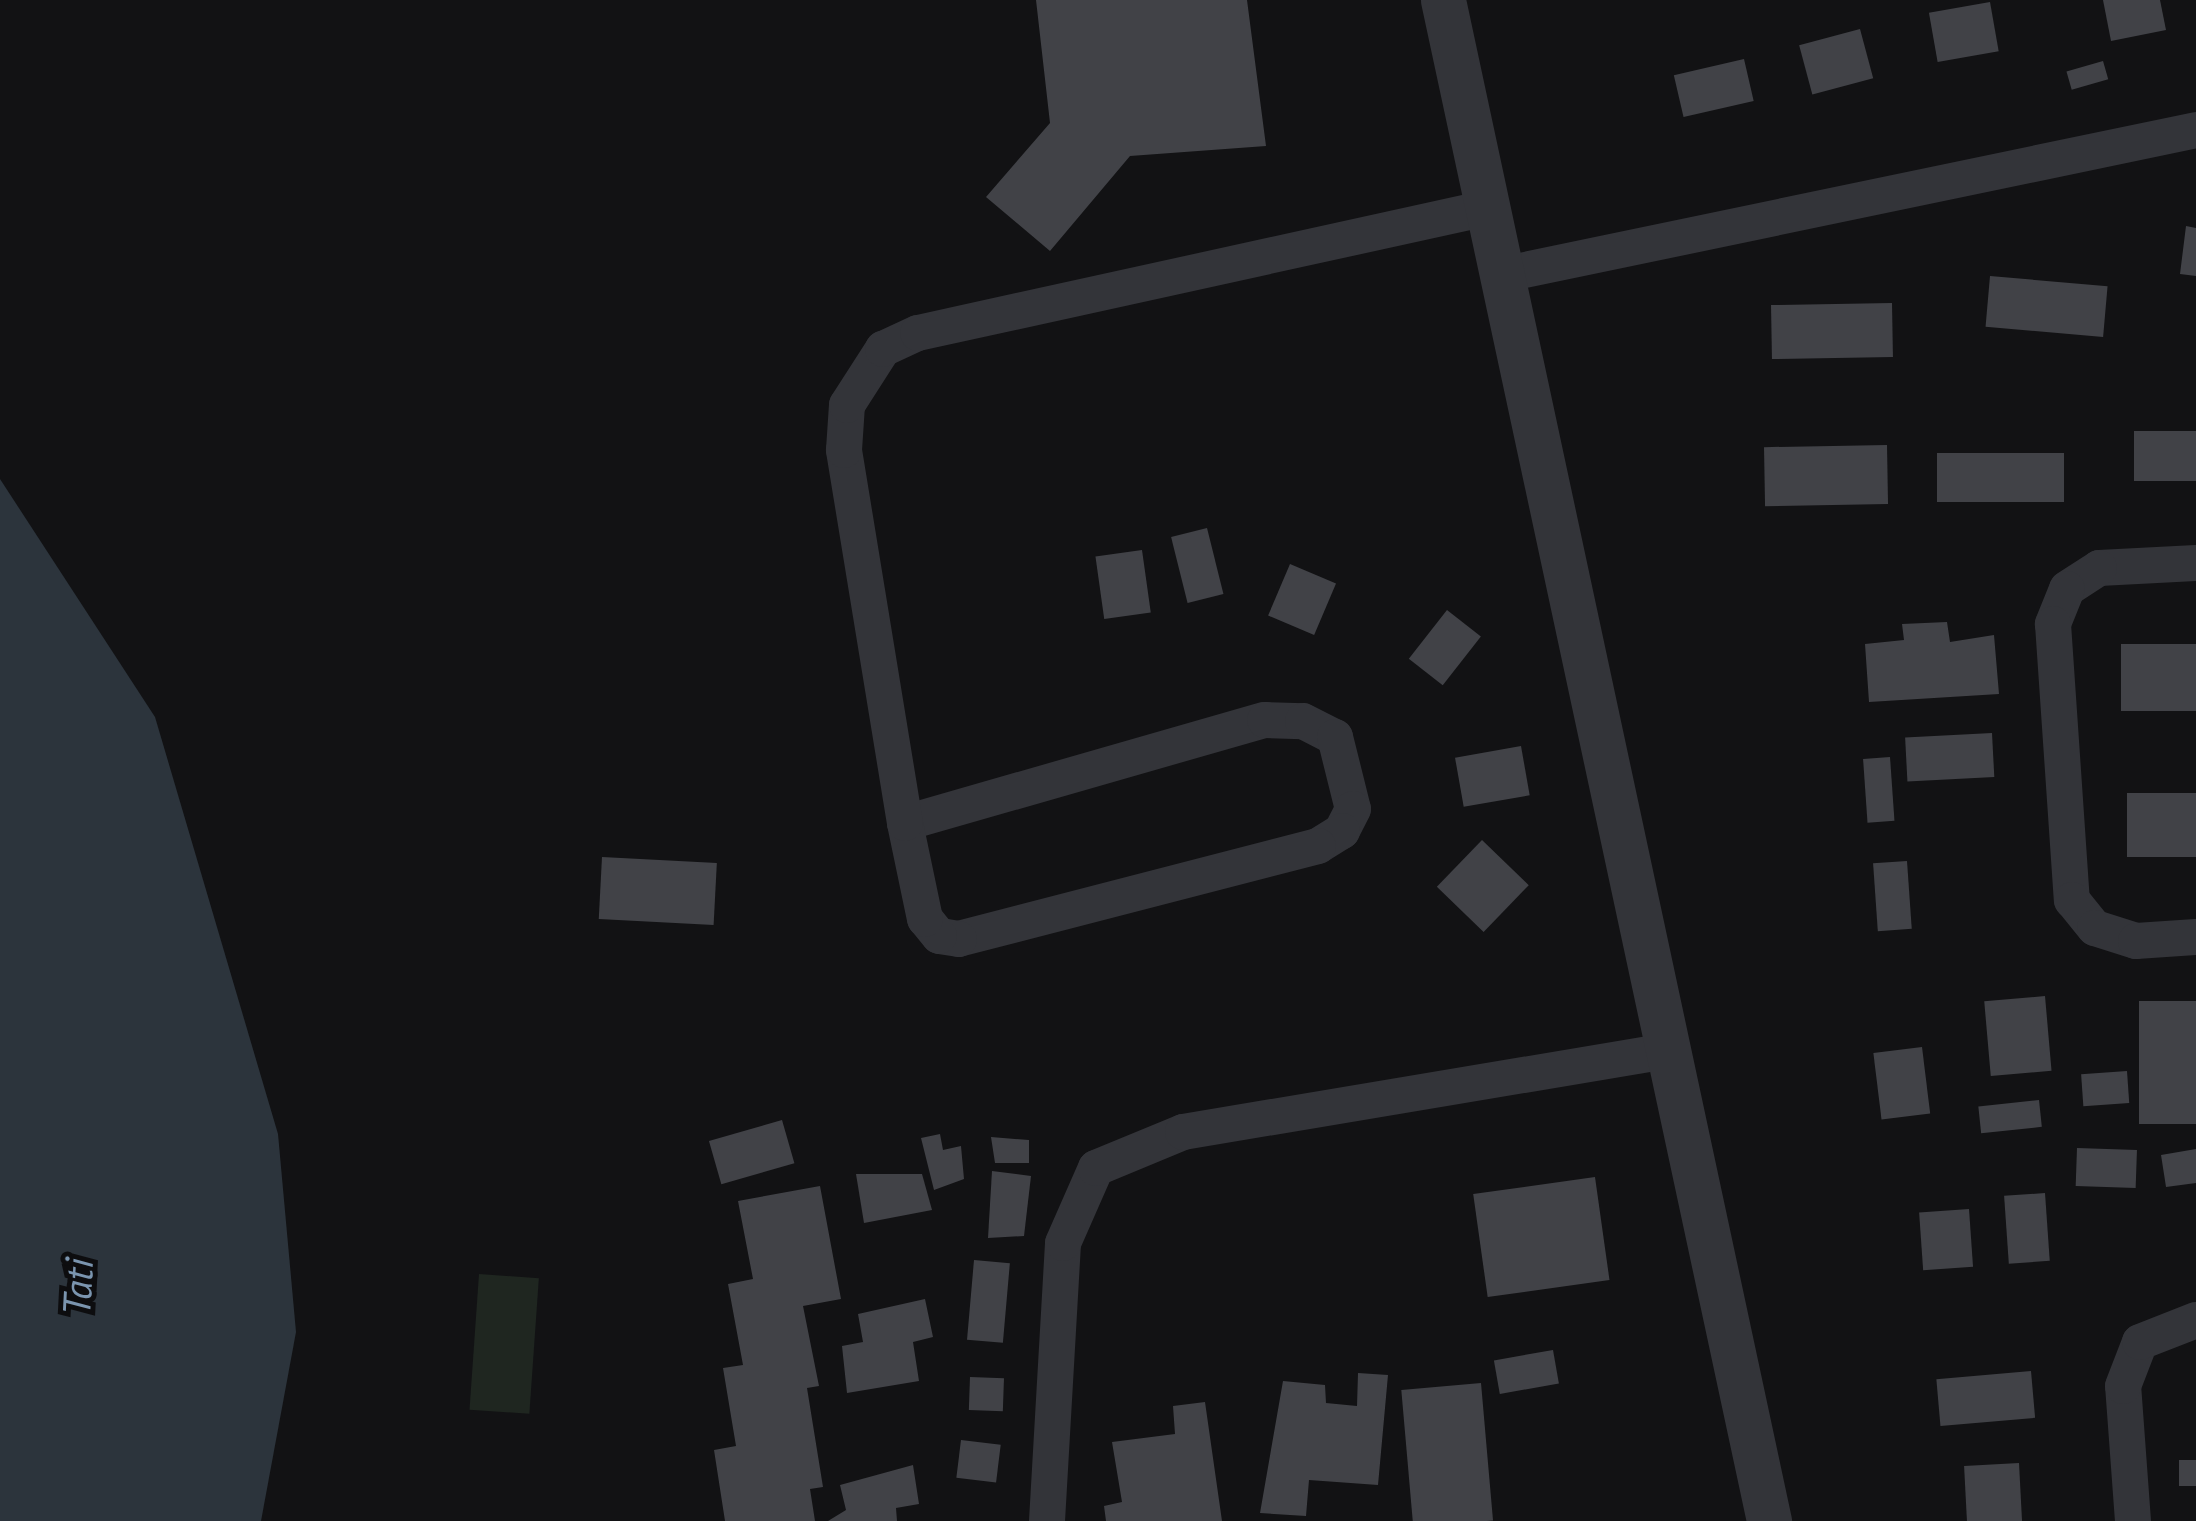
<!DOCTYPE html>
<style>
body{margin:0}
#map{position:relative;width:2196px;height:1521px;overflow:hidden;background:#121214;font-family:"PT Sans",sans-serif}
div>[style]{position:absolute}
.green>*{inset:0;background:#1f2620;transform-origin:0 0}
.water>*{inset:0;background:#2c343c}
.building>*{inset:0;background:#414247;transform-origin:0 0}
.minor>*{height:36px;margin:-18px;padding:0 18px;transform-origin:18px;border-radius:18px;background:#333439}
.tertiary>*{height:45px;margin:-22.5px;padding:0 22.5px;transform-origin:22.5px;border-radius:22.5px;background:#333439}
span{translate:-50% -50%;white-space:nowrap;text-align:center;line-height:1.15;-webkit-text-stroke:10px #0d0d0f;paint-order:stroke}
.water-label{font-size:39px;color:#7b95af;font-style:italic}
</style>
<div id="map">
<div class="green">
<i style="left:479px;top:1274px;width:60px;height:136px;rotate:4deg"></i>
</div>
<div class="water">
<i style="clip-path:polygon(0 479px,155px 717px,278px 1134px,296px 1332px,261px 1521px,0 1521px)"></i>
</div>
<div class="building">
<i style="clip-path:polygon(1036px 0,1247px 0,1266px 146px,1130px 156px,1050px 251px,986px 197px,1050px 123px)"></i>
<i style="clip-path:polygon(2103px 0,2160px 0,2166px 30px,2111px 41px)"></i>
<i style="left:1990px;top:2px;width:50px;height:62px;rotate:80deg"></i>
<i style="left:1860px;top:29px;width:51px;height:63px;rotate:75deg"></i>
<i style="left:1744px;top:59px;width:43px;height:72px;rotate:77deg"></i>
<i style="left:2103px;top:61px;width:19px;height:38px;rotate:74deg"></i>
<i style="clip-path:polygon(2186px 226px,2196px 228px,2196px 276px,2180px 274px)"></i>
<i style="left:1990px;top:276px;width:118px;height:51px;rotate:5deg"></i>
<i style="left:1892px;top:303px;width:54px;height:121px;rotate:89deg"></i>
<i style="left:2134px;top:431px;width:62px;height:50px"></i>
<i style="left:1887px;top:445px;width:59px;height:123px;rotate:89deg"></i>
<i style="left:1937px;top:453px;width:127px;height:49px"></i>
<i style="left:1207px;top:528px;width:68px;height:37px;rotate:76deg"></i>
<i style="left:1142px;top:550px;width:63px;height:47px;rotate:82deg"></i>
<i style="left:1290px;top:564px;width:50px;height:56px;rotate:23deg"></i>
<i style="left:1447px;top:610px;width:43px;height:62px;rotate:38deg"></i>
<i style="clip-path:polygon(1947px 622px,1950px 642px,1994px 635px,1999px 694px,1869px 702px,1865px 644px,1904px 640px,1902px 624px)"></i>
<i style="left:2196px;top:644px;width:67px;height:75px;rotate:90deg"></i>
<i style="left:1992px;top:733px;width:44px;height:87px;rotate:87deg"></i>
<i style="left:1521px;top:746px;width:50px;height:67px;rotate:80deg"></i>
<i style="left:1890px;top:757px;width:64px;height:27px;rotate:86deg"></i>
<i style="left:2196px;top:793px;width:64px;height:69px;rotate:90deg"></i>
<i style="left:1482px;top:840px;width:65px;height:65px;rotate:44deg"></i>
<i style="left:602px;top:857px;width:115px;height:62px;rotate:3deg"></i>
<i style="left:1907px;top:861px;width:68px;height:34px;rotate:86deg"></i>
<i style="left:2045px;top:996px;width:75px;height:61px;rotate:85deg"></i>
<i style="left:2196px;top:1001px;width:123px;height:57px;rotate:90deg"></i>
<i style="left:1922px;top:1047px;width:67px;height:49px;rotate:83deg"></i>
<i style="left:2127px;top:1071px;width:32px;height:46px;rotate:86deg"></i>
<i style="left:2039px;top:1100px;width:27px;height:61px;rotate:84deg"></i>
<i style="left:782px;top:1120px;width:45px;height:76px;rotate:74deg"></i>
<i style="clip-path:polygon(940px 1134px,943px 1150px,961px 1146px,964px 1179px,934px 1190px,921px 1138px)"></i>
<i style="clip-path:polygon(991px 1137px,1029px 1140px,1029px 1163px,995px 1163px)"></i>
<i style="left:2077px;top:1148px;width:60px;height:38px;rotate:2deg"></i>
<i style="clip-path:polygon(2196px 1149px,2196px 1183px,2166px 1187px,2161px 1155px)"></i>
<i style="clip-path:polygon(992px 1171px,1031px 1176px,1024px 1236px,988px 1238px)"></i>
<i style="clip-path:polygon(856px 1174px,922px 1174px,932px 1210px,864px 1223px)"></i>
<i style="left:1595px;top:1177px;width:104px;height:123px;rotate:82deg"></i>
<i style="clip-path:polygon(820px 1186px,841px 1299px,803px 1306px,819px 1386px,807px 1388px,823px 1487px,810px 1489px,815px 1521px,725px 1521px,714px 1450px,736px 1446px,723px 1368px,743px 1365px,728px 1284px,753px 1279px,738px 1201px)"></i>
<i style="left:2045px;top:1193px;width:68px;height:41px;rotate:86deg"></i>
<i style="left:1969px;top:1209px;width:58px;height:50px;rotate:86deg"></i>
<i style="left:974px;top:1260px;width:36px;height:80px;rotate:5deg"></i>
<i style="clip-path:polygon(925px 1299px,933px 1337px,913px 1342px,919px 1381px,847px 1393px,842px 1346px,863px 1342px,858px 1314px)"></i>
<i style="left:1553px;top:1350px;width:34px;height:60px;rotate:80deg"></i>
<i style="left:2031px;top:1371px;width:47px;height:95px;rotate:85deg"></i>
<i style="clip-path:polygon(1358px 1373px,1388px 1375px,1378px 1485px,1309px 1480px,1306px 1516px,1260px 1513px,1283px 1381px,1325px 1385px,1326px 1403px,1357px 1406px)"></i>
<i style="left:970px;top:1377px;width:34px;height:33px;rotate:2deg"></i>
<i style="left:1481px;top:1383px;width:138px;height:80px;rotate:85deg"></i>
<i style="clip-path:polygon(1205px 1402px,1222px 1521px,1106px 1521px,1104px 1506px,1122px 1502px,1112px 1442px,1175px 1434px,1173px 1406px)"></i>
<i style="left:961px;top:1440px;width:40px;height:38px;rotate:7deg"></i>
<i style="left:2196px;top:1460px;width:26px;height:17px;rotate:90deg"></i>
<i style="left:2019px;top:1463px;width:58px;height:55px;rotate:87deg"></i>
<i style="clip-path:polygon(913px 1465px,919px 1504px,896px 1508px,897px 1521px,828px 1521px,846px 1510px,840px 1485px)"></i>
</div>
<div class="minor">
<i style="left:1501px;top:275px;width:710px;rotate:-11.78deg"></i>
<i style="left:2196px;top:563px;width:97px;rotate:177deg"></i>
<i style="left:2099px;top:568px;width:38px;rotate:147deg"></i>
<i style="left:2067px;top:589px;width:38px;rotate:112deg"></i>
<i style="left:2053px;top:624px;width:277px;rotate:86.1deg"></i>
<i style="left:2072px;top:900px;width:36px;rotate:51deg"></i>
<i style="left:2095px;top:928px;width:43px;rotate:17.6deg"></i>
<i style="left:2136px;top:941px;width:60px;rotate:-3.8deg"></i>
<i style="left:905px;top:823px;width:374px;rotate:-16deg"></i>
<i style="left:1265px;top:720px;width:38px;rotate:2deg"></i>
<i style="left:1303px;top:721px;width:36px;rotate:27deg"></i>
<i style="left:1335px;top:737px;width:74px;rotate:76deg"></i>
<i style="left:1353px;top:809px;width:25px;rotate:117deg"></i>
<i style="left:1342px;top:831px;width:28px;rotate:148deg"></i>
<i style="left:1318px;top:846px;width:371px;rotate:165.5deg"></i>
<i style="left:959px;top:939px;width:20px;rotate:-171deg"></i>
<i style="left:939px;top:936px;width:22px;rotate:-129deg"></i>
<i style="left:925px;top:919px;width:98px;rotate:-101.8deg"></i>
<i style="left:905px;top:823px;width:378px;rotate:-99.3deg"></i>
<i style="left:844px;top:450px;width:45px;rotate:-86.2deg"></i>
<i style="left:847px;top:405px;width:67px;rotate:-57.3deg"></i>
<i style="left:883px;top:349px;width:38px;rotate:-25deg"></i>
<i style="left:918px;top:333px;width:583px;rotate:-12.39deg"></i>
<i style="left:1047px;top:1521px;width:278px;rotate:-86.7deg"></i>
<i style="left:1063px;top:1243px;width:82px;rotate:-66.3deg"></i>
<i style="left:1096px;top:1168px;width:94px;rotate:-22.5deg"></i>
<i style="left:1183px;top:1132px;width:492px;rotate:-9.5deg"></i>
<i style="left:2133px;top:1521px;width:135px;rotate:-94.2deg"></i>
<i style="left:2123px;top:1386px;width:47px;rotate:-68.9deg"></i>
<i style="left:2140px;top:1342px;width:60px;rotate:-21.4deg"></i>
</div>
<div class="tertiary">
<i style="left:1443px;top:0;width:1556px;rotate:77.9deg"></i>
</div>
<div class="water-label">
<span style="left:78px;top:1287px;rotate:-87deg">Tati</span>
</div>
</div>
